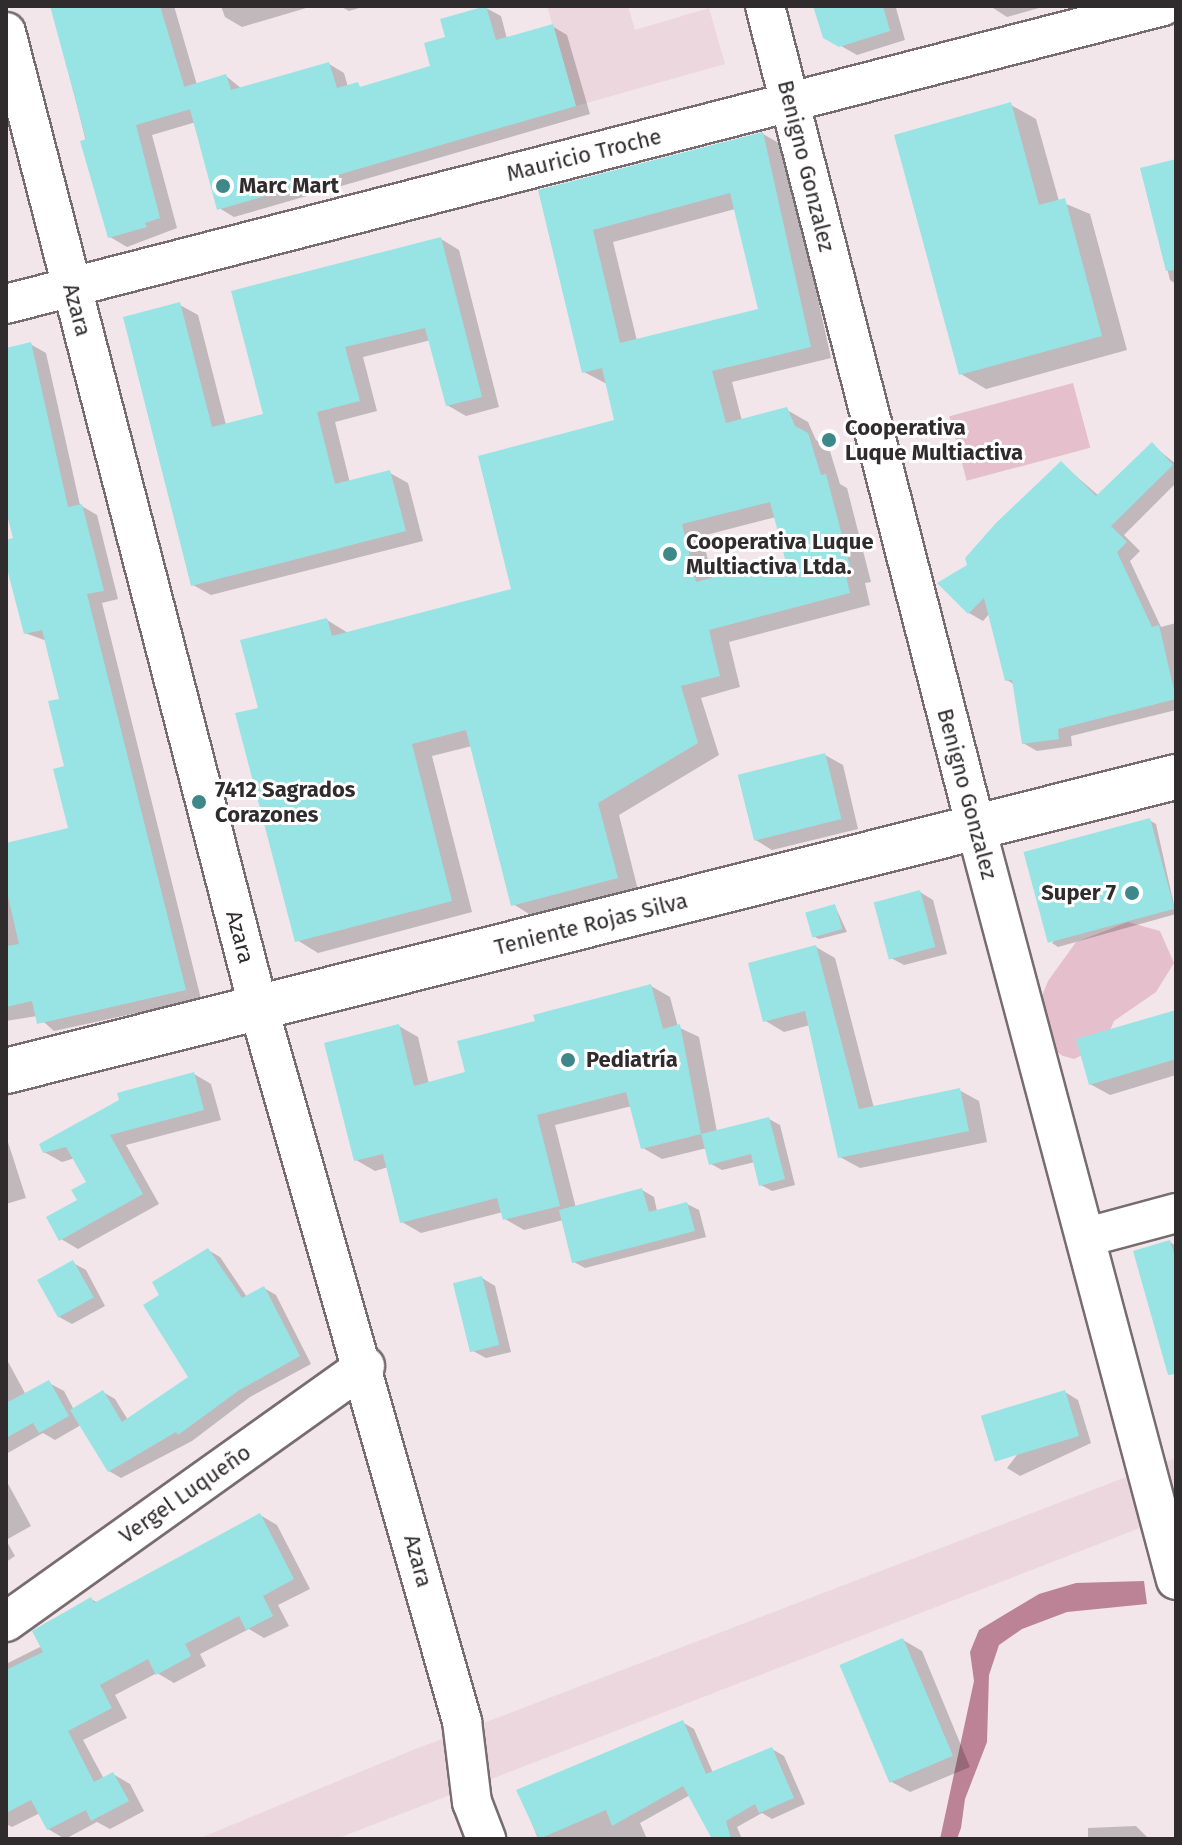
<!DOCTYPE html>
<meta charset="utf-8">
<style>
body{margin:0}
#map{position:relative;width:1182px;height:1845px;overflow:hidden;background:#f2e6ea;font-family:"Fira Sans",sans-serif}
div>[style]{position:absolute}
.built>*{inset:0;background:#ebd7dd}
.green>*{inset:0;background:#e5c0cc;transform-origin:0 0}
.water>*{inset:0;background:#bc8396}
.shadow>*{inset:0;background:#0003}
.building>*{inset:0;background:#98e4e5;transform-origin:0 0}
.roads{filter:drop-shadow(2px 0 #776c70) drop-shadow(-2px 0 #776c70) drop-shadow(0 2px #776c70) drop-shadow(0 -2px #776c70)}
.street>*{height:38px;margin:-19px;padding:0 19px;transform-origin:19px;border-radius:19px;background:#fff}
.primary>*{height:44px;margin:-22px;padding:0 22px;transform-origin:22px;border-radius:22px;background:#fff}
.dots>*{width:22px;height:22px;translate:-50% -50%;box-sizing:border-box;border:4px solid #fff;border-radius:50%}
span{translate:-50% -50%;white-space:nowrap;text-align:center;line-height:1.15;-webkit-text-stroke:6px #fff;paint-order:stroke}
.street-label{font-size:22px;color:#302c2d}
.poi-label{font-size:22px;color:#302c2d;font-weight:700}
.left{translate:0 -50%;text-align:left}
.right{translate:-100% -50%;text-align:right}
.frame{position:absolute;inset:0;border:8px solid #302c2d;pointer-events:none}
</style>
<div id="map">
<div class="built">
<i style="clip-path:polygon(547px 6px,628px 6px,635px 30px,709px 8px,725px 64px,576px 106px)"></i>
<i style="clip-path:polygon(1176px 1458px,1176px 1514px,336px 1839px,198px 1839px,413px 1750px)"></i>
</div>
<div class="green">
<i style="left:1073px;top:383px;width:67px;height:128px;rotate:75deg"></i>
<i style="clip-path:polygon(1128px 922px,1160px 931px,1174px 963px,1156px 992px,1114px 1021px,1104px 1044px,1074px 1059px,1063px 1056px,1050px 1047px,1040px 1001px,1048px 981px,1076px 942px)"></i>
</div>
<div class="water">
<i style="clip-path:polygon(1144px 1581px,1147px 1604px,1067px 1612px,1022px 1629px,999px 1645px,989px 1675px,987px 1742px,965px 1799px,961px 1828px,957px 1839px,940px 1839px,974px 1681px,970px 1652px,979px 1630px,1039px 1594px,1076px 1583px)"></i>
</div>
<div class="shadow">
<i style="clip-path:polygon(52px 6px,174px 6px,197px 85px,226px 76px,242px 89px,329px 64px,344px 73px,348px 87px,364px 88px,433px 68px,447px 38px,486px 8px,501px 16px,507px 39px,552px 26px,567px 35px,590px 114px,234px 217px,219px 208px,196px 122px,152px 135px,177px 228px,127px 247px,110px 237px)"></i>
<i style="clip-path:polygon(221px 6px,313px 6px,242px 27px,225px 17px)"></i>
<i style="clip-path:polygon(340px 6px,366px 6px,349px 11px)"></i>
<i style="clip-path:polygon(817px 6px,906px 6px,896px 8px,905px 40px,857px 55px,825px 37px)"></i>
<i style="clip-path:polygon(990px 6px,1046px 6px,1007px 17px)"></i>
<i style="clip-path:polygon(1011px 105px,1036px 119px,1059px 201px,1090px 214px,1127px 350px,986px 389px,961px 374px)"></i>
<i style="clip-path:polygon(evenodd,763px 134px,784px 146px,831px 358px,732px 382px,742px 421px,787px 410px,808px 422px,816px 440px,829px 448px,840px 484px,847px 488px,871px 582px,865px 583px,870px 605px,729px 642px,740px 687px,701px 698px,719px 755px,619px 815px,638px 890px,534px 917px,513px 904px,472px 746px,432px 756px,472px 912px,318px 953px,297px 940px,260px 709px,327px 620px,348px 633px,514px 591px,617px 422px,607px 384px,584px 372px,540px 191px,763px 134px,735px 209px,760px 311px,637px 341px,613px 242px,735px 209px,763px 134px,776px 517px,787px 561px,713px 580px,702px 536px,776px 517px)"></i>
<i style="clip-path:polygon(1176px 162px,1176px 284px,1170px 280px,1143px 169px)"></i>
<i style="clip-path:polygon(441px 239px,459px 250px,499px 407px,466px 416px,447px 405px,431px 340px,363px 357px,377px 411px,335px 422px,350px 483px,390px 473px,408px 483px,423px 541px,211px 595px,193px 585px,180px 305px,198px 315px,226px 425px,265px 415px)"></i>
<i style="clip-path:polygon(30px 344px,46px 353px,80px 505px,97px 515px,118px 599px,102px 603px,201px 999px,54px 1031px,37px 1016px,6px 1021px,6px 845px,70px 830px,61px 700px,47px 641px,25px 633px,6px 555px,6px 542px,15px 540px,6px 502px,6px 350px)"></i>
<i style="clip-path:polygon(1152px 445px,1176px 464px,1176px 483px,1124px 535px,1140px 551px,1130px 561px,1161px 627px,1176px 623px,1176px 710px,1071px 736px,1072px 746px,1037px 751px,1023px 743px,1015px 685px,1007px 680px,990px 613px,983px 621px,969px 613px,970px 566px,1061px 463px,1099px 496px)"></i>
<i style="clip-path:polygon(825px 755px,843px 765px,858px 829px,772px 850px,754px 839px)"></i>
<i style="clip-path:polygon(1149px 820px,1156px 824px,1176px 914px,1058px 947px,1052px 943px)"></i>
<i style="clip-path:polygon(920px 892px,933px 900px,947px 954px,904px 965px,891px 958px)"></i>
<i style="clip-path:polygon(835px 906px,847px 932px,819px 939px,813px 936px)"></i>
<i style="clip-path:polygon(816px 947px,835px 958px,874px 1108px,959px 1090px,979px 1101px,987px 1142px,860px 1168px,840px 1157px,810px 1025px,784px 1032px,764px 1020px)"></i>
<i style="clip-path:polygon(651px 986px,670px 997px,678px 1027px,699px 1037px,717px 1132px,769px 1119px,780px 1125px,795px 1185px,772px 1191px,761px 1185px,755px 1162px,722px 1170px,711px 1164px,707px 1148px,662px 1159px,643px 1148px,632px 1106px,555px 1125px,576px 1208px,642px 1190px,654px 1197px,657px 1211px,687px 1204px,699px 1210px,706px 1237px,585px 1268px,574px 1262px,563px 1220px,524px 1230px,505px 1219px,503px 1212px,421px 1233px,402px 1222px,388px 1167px,375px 1171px,356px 1160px,399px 1026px,418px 1037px,429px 1084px,468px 1074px,537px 1023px)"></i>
<i style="clip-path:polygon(1176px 1012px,1176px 1075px,1110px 1095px,1090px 1084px)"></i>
<i style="clip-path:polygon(194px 1074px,211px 1084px,221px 1120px,126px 1145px,159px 1204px,78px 1249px,61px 1239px,89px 1183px,75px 1158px,62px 1162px,44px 1152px)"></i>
<i style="clip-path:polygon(6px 1136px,26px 1198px,6px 1204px)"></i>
<i style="clip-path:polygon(1170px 1242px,1176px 1246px,1176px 1332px)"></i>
<i style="clip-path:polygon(208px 1250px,220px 1257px,247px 1297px,264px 1288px,276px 1295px,311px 1364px,250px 1397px,192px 1441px,121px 1478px,109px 1471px,81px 1425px,55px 1440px,43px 1433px,6px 1454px,6px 1358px,26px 1395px,49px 1383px,64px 1391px,74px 1410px,103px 1392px,115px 1399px,128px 1420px,191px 1378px,162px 1296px)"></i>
<i style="clip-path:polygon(73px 1263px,86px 1270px,105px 1306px,72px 1324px,59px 1317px)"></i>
<i style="clip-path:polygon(482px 1278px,495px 1286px,511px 1352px,486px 1358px,473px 1351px)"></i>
<i style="clip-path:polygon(1065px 1392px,1078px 1400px,1091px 1443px,1020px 1476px,1007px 1468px)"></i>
<i style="clip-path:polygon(6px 1480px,31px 1526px,6px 1540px,15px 1556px,6px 1562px)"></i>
<i style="clip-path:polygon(260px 1515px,277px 1525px,310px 1589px,278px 1605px,289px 1626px,264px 1638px,249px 1629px,200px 1654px,206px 1666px,174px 1683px,157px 1673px,115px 1695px,127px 1718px,83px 1740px,104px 1779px,113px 1774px,130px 1784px,144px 1811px,110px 1829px,97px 1822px,65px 1839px,48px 1829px,40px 1813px,12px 1827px,6px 1824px,6px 1664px,42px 1646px,34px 1631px,46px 1623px,91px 1599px,98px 1603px)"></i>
<i style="clip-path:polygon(903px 1640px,922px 1651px,970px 1767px,910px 1792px,890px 1781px)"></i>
<i style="clip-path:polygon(682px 1722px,694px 1729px,713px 1773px,772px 1749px,784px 1756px,805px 1804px,772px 1819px,762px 1813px,737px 1827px,742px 1839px,715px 1839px,690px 1795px,640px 1823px,647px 1839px,538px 1839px,519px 1791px)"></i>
<i style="clip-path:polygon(1136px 1826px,1149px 1839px,1088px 1839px,1088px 1828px)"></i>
</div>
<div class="building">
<i style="clip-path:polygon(50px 6px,160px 6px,191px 109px,136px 125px,160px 218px,145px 223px,147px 227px,108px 238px,80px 141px,86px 139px)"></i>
<i style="clip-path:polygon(486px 6px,496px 40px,553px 24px,576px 106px,217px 210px,184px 87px,226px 74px,231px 90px,329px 62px,337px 88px,358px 82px,360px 87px,430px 66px,424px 43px,445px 37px,440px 19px)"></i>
<i style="clip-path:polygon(813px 6px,883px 6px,890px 31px,839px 47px,823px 38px)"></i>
<i style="clip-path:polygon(1011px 102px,1039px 205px,1065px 198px,1102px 336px,959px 375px,894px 135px)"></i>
<i style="clip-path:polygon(evenodd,763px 132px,811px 347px,712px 371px,726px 423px,787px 407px,795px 426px,808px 433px,821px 475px,826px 474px,851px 570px,845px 572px,850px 593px,709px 630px,720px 676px,681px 686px,698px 743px,598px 803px,618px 878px,511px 906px,466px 730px,412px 744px,452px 901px,295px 942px,235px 713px,258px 708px,240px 640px,327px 618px,332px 636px,511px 589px,478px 456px,614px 420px,602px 368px,582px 373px,538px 190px,763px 132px,730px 193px,758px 309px,620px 343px,593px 230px,730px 193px,763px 132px,770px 502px,785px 559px,696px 582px,682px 524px,770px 502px)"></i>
<i style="clip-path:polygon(1176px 159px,1176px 270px,1166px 271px,1140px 168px)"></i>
<i style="clip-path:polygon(441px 237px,482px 397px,446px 406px,425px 328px,345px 347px,360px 401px,317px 412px,335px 484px,390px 470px,406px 531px,191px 586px,123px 317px,180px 302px,212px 427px,263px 414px,231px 291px)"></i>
<i style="clip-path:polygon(31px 342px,68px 507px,82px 504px,104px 591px,87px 594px,186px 990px,37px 1024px,32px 1001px,6px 1007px,6px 946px,19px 944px,6px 888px,6px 843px,68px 828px,53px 769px,64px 766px,48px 701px,59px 699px,42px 630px,24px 634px,6px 565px,6px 540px,13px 538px,6px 511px,6px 348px)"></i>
<i style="clip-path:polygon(1152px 442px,1173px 465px,1111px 526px,1127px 542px,1117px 552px,1152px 627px,1159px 625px,1176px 699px,1058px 729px,1059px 739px,1022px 744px,1012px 680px,1005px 681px,984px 598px,968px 614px,937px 583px,967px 565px,965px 558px,996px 523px,1061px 461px,1096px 496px)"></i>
<i style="left:825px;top:753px;width:68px;height:90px;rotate:76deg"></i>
<i style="left:1150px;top:818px;width:94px;height:131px;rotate:75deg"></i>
<i style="left:920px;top:890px;width:59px;height:48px;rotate:75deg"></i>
<i style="left:835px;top:904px;width:26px;height:31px;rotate:74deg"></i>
<i style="clip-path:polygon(816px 945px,859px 1109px,960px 1088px,969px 1131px,838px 1158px,805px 1011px,763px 1022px,748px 963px)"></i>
<i style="clip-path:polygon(651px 984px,663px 1029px,680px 1024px,701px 1134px,641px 1149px,626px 1092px,537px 1115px,560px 1206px,503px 1220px,497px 1198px,400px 1223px,383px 1154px,354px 1161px,324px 1043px,399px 1024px,414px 1086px,465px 1072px,457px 1041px,535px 1021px,533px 1015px)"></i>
<i style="clip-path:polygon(1176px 1010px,1176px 1059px,1089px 1085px,1076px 1039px)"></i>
<i style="clip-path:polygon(194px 1072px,204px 1110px,110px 1135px,143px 1194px,59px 1241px,46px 1217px,77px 1200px,71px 1190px,86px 1182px,66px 1147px,43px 1153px,39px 1144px,119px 1100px,117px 1093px)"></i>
<i style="clip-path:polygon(769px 1117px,785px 1179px,759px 1186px,751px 1154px,709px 1165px,701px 1134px)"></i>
<i style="clip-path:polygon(642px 1188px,649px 1212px,687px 1202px,695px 1231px,572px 1263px,559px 1210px)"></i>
<i style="clip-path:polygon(1170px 1240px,1176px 1261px,1176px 1374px,1168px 1375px,1133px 1251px)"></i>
<i style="clip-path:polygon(208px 1248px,242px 1298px,264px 1286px,300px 1356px,238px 1391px,178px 1435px,176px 1432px,108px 1472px,70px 1410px,103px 1390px,122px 1422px,188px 1377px,143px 1305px,159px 1295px,152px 1282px)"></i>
<i style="left:73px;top:1260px;width:43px;height:41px;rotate:61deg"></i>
<i style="left:482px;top:1276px;width:71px;height:30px;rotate:76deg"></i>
<i style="clip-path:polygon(49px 1380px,69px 1416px,39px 1433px,33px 1423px,6px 1438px,6px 1403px)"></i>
<i style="left:1065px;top:1390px;width:48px;height:88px;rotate:73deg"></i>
<i style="clip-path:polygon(260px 1513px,294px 1579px,263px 1596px,273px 1616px,246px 1630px,239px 1616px,185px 1644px,191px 1656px,156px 1675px,148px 1659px,100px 1685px,112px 1708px,68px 1731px,94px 1782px,113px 1772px,129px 1801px,91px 1821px,86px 1810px,47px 1830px,31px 1800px,6px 1813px,6px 1670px,43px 1652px,32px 1631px,91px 1597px,94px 1603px)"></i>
<i style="left:903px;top:1638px;width:128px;height:69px;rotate:67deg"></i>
<i style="clip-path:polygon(683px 1720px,706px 1774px,772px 1747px,794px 1798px,759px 1813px,755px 1804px,726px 1821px,731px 1839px,712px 1839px,683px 1786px,612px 1826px,606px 1810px,539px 1839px,516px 1790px)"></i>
</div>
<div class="roads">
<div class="street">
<i style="left:765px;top:6px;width:849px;rotate:75.6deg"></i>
<i style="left:976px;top:828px;width:778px;rotate:75.11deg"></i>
<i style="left:6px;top:32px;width:1006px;rotate:75.49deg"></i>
<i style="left:258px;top:1006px;width:744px;rotate:74.08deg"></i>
<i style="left:462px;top:1721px;width:82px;rotate:83deg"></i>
<i style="left:472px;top:1802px;width:40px;rotate:69deg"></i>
<i style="left:6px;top:304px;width:1195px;rotate:-14.44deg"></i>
<i style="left:1087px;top:1237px;width:92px;rotate:-15.1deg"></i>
<i style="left:6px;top:1622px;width:441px;rotate:-35.5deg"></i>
</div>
<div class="primary">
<i style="left:6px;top:1071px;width:1206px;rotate:-14.11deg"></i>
</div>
</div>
<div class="dots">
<i style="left:223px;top:186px;background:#3f8889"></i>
<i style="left:829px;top:440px;background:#3f8889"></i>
<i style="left:670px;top:554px;background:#3f8889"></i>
<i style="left:199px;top:802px;background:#3f8889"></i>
<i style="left:1132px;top:893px;background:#3f8889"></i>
<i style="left:568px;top:1060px;background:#3f8889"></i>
</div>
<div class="street-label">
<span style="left:584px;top:155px;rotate:-14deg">Mauricio Troche</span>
<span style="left:806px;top:166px;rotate:76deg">Benigno Gonzalez</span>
<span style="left:77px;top:310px;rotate:75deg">Azara</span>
<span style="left:967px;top:794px;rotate:75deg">Benigno Gonzalez</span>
<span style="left:591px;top:924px;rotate:-14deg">Teniente Rojas Silva</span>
<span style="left:240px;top:937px;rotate:75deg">Azara</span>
<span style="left:185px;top:1494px;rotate:-35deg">Vergel Luqueño</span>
<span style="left:418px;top:1561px;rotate:75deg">Azara</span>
</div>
<div class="poi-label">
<span class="left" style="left:239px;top:186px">Marc Mart</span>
<span class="left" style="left:845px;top:440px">Cooperativa<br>Luque Multiactiva</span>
<span class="left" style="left:686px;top:554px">Cooperativa Luque<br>Multiactiva Ltda.</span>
<span class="left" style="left:215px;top:802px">7412 Sagrados<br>Corazones</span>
<span class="right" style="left:1116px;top:893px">Super 7</span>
<span class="left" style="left:586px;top:1060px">Pediatría</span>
</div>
<div class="frame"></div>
</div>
